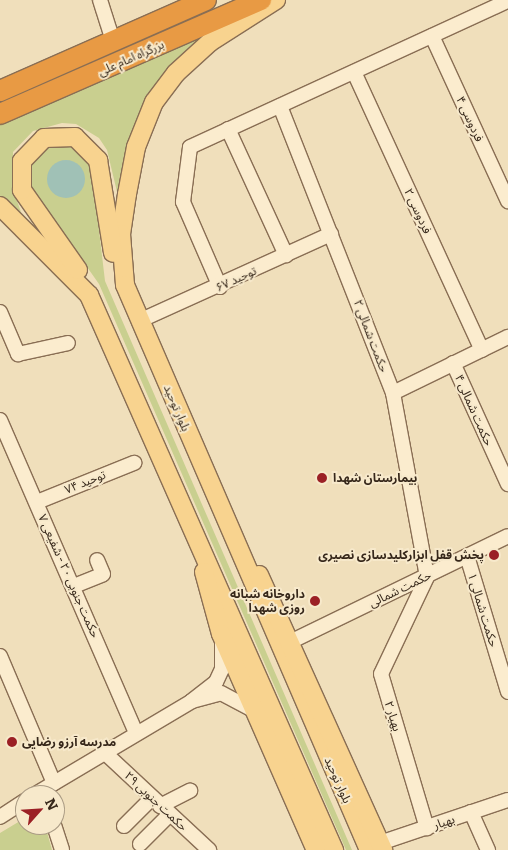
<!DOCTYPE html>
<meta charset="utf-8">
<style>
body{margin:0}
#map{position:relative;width:508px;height:850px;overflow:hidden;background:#f0dfbb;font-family:Literata,"Noto Sans Arabic",serif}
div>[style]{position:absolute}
.green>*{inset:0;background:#c9cf8f}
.water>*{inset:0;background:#a0c1b6}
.round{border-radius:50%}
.roads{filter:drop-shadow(1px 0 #896e54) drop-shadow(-1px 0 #896e54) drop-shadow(0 1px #896e54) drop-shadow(0 -1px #896e54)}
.minor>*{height:14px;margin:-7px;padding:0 7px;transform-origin:7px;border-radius:7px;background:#fbecce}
.major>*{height:18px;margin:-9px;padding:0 9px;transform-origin:9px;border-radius:9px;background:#f8d38f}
.highway>*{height:20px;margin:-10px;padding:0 10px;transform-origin:10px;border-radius:10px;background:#e89a44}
.dots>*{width:14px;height:14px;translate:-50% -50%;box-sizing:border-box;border:2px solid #f7e9cb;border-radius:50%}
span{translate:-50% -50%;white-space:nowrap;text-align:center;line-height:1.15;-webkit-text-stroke:4px #f7e9cb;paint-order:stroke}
.street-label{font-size:12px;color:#36271a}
.poi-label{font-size:12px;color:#36271a;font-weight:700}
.left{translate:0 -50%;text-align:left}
.right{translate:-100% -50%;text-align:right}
.north{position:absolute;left:15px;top:785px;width:50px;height:50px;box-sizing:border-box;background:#f7e9cb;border:1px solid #aa9b84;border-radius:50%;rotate:64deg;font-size:14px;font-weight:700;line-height:20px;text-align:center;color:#36271a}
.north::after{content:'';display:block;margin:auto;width:18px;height:22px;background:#9b2025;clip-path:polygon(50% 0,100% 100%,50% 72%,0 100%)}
</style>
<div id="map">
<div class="green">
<i style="clip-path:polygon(221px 26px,179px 59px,148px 101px,128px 143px,118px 196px,107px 150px,99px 138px,76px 124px,62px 123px,33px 131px,13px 152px,13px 190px,21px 212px,0 197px,0 125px)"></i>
<i style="clip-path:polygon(55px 143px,77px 146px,91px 162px,105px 281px,352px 850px,346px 850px,99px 284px,28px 183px,30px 162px,44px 146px)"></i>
<i style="clip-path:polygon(25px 818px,25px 825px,45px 825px,52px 850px,0 850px,0 833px)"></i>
</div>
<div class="water">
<i class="round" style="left:47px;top:160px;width:38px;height:38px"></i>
</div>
<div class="roads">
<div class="minor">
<i style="left:100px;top:0;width:43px;rotate:72.4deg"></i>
<i style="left:432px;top:36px;width:182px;rotate:65.3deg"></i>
<i style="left:354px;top:72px;width:306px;rotate:65.3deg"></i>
<i style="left:280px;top:106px;width:308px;rotate:68.5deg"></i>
<i style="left:393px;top:393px;width:187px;rotate:79.5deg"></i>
<i style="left:427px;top:577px;width:107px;rotate:115.4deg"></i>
<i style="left:381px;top:674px;width:161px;rotate:73.4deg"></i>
<i style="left:228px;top:129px;width:139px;rotate:65.3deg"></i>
<i style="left:220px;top:287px;width:93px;rotate:-113.5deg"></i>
<i style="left:183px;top:202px;width:55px;rotate:-82.7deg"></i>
<i style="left:190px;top:147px;width:350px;rotate:-24.7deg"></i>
<i style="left:0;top:312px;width:46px;rotate:66.8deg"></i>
<i style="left:18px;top:354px;width:51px;rotate:-12.4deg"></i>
<i style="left:139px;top:321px;width:211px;rotate:-24.4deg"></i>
<i style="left:453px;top:363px;width:133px;rotate:65.6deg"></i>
<i style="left:393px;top:393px;width:128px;rotate:-26deg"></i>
<i style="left:0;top:420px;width:341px;rotate:66.5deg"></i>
<i style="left:37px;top:502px;width:105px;rotate:-21.9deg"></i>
<i style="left:467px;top:556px;width:142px;rotate:73.2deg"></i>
<i style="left:74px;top:586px;width:31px;rotate:-22deg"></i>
<i style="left:103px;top:574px;width:15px;rotate:-113deg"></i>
<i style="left:292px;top:641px;width:240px;rotate:-25.9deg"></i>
<i style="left:222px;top:644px;width:25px;rotate:90deg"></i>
<i style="left:222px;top:669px;width:14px;rotate:115deg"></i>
<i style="left:216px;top:682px;width:31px;rotate:142deg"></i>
<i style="left:192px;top:701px;width:30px;rotate:-15deg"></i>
<i style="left:221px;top:693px;width:38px;rotate:28deg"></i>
<i style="left:0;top:656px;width:138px;rotate:67deg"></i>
<i style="left:104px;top:752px;width:144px;rotate:43deg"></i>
<i style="left:34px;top:795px;width:184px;rotate:-30.7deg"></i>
<i style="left:160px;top:806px;width:34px;rotate:-27deg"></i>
<i style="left:471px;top:812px;width:42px;rotate:65.9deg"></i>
<i style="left:0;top:817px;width:30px;rotate:-33deg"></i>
<i style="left:54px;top:825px;width:26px;rotate:72deg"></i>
<i style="left:124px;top:826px;width:40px;rotate:-45deg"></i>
<i style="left:380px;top:843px;width:135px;rotate:-18.6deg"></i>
<i style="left:140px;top:844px;width:41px;rotate:-45deg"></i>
</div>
<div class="major">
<i style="left:276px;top:0;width:78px;rotate:147.5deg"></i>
<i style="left:210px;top:42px;width:46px;rotate:137.6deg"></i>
<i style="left:176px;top:73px;width:36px;rotate:127deg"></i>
<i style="left:154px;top:102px;width:48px;rotate:111.8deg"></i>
<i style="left:136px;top:147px;width:48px;rotate:100.8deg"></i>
<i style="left:127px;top:194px;width:40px;rotate:98.5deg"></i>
<i style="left:121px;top:234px;width:51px;rotate:85.5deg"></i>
<i style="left:125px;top:285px;width:615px;rotate:66.64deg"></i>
<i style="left:0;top:206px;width:126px;rotate:45deg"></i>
<i style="left:89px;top:295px;width:607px;rotate:66.18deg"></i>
<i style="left:78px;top:270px;width:98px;rotate:-125deg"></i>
<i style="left:22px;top:190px;width:29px;rotate:-90deg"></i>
<i style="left:22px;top:161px;width:32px;rotate:-46deg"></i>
<i style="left:44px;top:138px;width:31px;rotate:-2deg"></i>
<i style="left:75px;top:137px;width:33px;rotate:45deg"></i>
<i style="left:98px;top:160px;width:94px;rotate:80.8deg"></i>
<i style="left:204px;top:572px;width:64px;rotate:74.7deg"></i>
<i style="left:221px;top:634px;width:236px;rotate:66.3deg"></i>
<i style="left:259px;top:575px;width:302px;rotate:65.7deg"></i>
</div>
<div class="highway">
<i style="left:0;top:91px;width:225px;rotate:-23.8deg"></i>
<i style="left:0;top:114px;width:285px;rotate:-23.6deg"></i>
</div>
</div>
<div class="dots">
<i style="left:322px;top:478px;background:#9b2025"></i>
<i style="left:494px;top:555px;background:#9b2025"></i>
<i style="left:315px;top:601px;background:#9b2025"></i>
<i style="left:12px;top:742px;background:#9b2025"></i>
</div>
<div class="street-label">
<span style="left:131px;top:58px;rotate:-24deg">بزرگراه امام علی</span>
<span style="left:470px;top:119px;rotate:65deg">فردوسی ۴</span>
<span style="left:418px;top:211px;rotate:65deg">فردوسی ۲</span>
<span style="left:236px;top:279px;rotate:-25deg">توحید ۶۷</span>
<span style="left:371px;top:336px;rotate:69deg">حکمت شمالی ۲</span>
<span style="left:177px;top:408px;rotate:67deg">بلوار توحید</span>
<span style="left:474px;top:410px;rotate:66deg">حکمت شمالی ۴</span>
<span style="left:85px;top:482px;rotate:-22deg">توحید ۷۴</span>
<span style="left:69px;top:576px;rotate:66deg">حکمت جنوبی ۲۰ - شفیعی ۷</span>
<span style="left:400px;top:589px;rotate:-26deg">حکمت شمالی</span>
<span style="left:483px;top:610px;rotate:73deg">حکمت شمالی ۱</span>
<span style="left:393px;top:716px;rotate:73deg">بهیار ۲</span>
<span style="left:338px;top:780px;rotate:66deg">بلوار توحید</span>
<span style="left:156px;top:801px;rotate:43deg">حکمت جنوبی ۲۹</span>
<span style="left:444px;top:822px;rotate:-19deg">بهیار</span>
</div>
<div class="poi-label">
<span class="left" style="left:333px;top:478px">بیمارستان شهدا</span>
<span class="right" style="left:484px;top:555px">پخش قفل ابزارکلیدسازی نصیری</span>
<span class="right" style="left:305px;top:601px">داروخانه شبانه<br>روزی شهدا</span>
<span class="left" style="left:22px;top:742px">مدرسه آرزو رضایی</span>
</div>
<div class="north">N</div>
</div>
